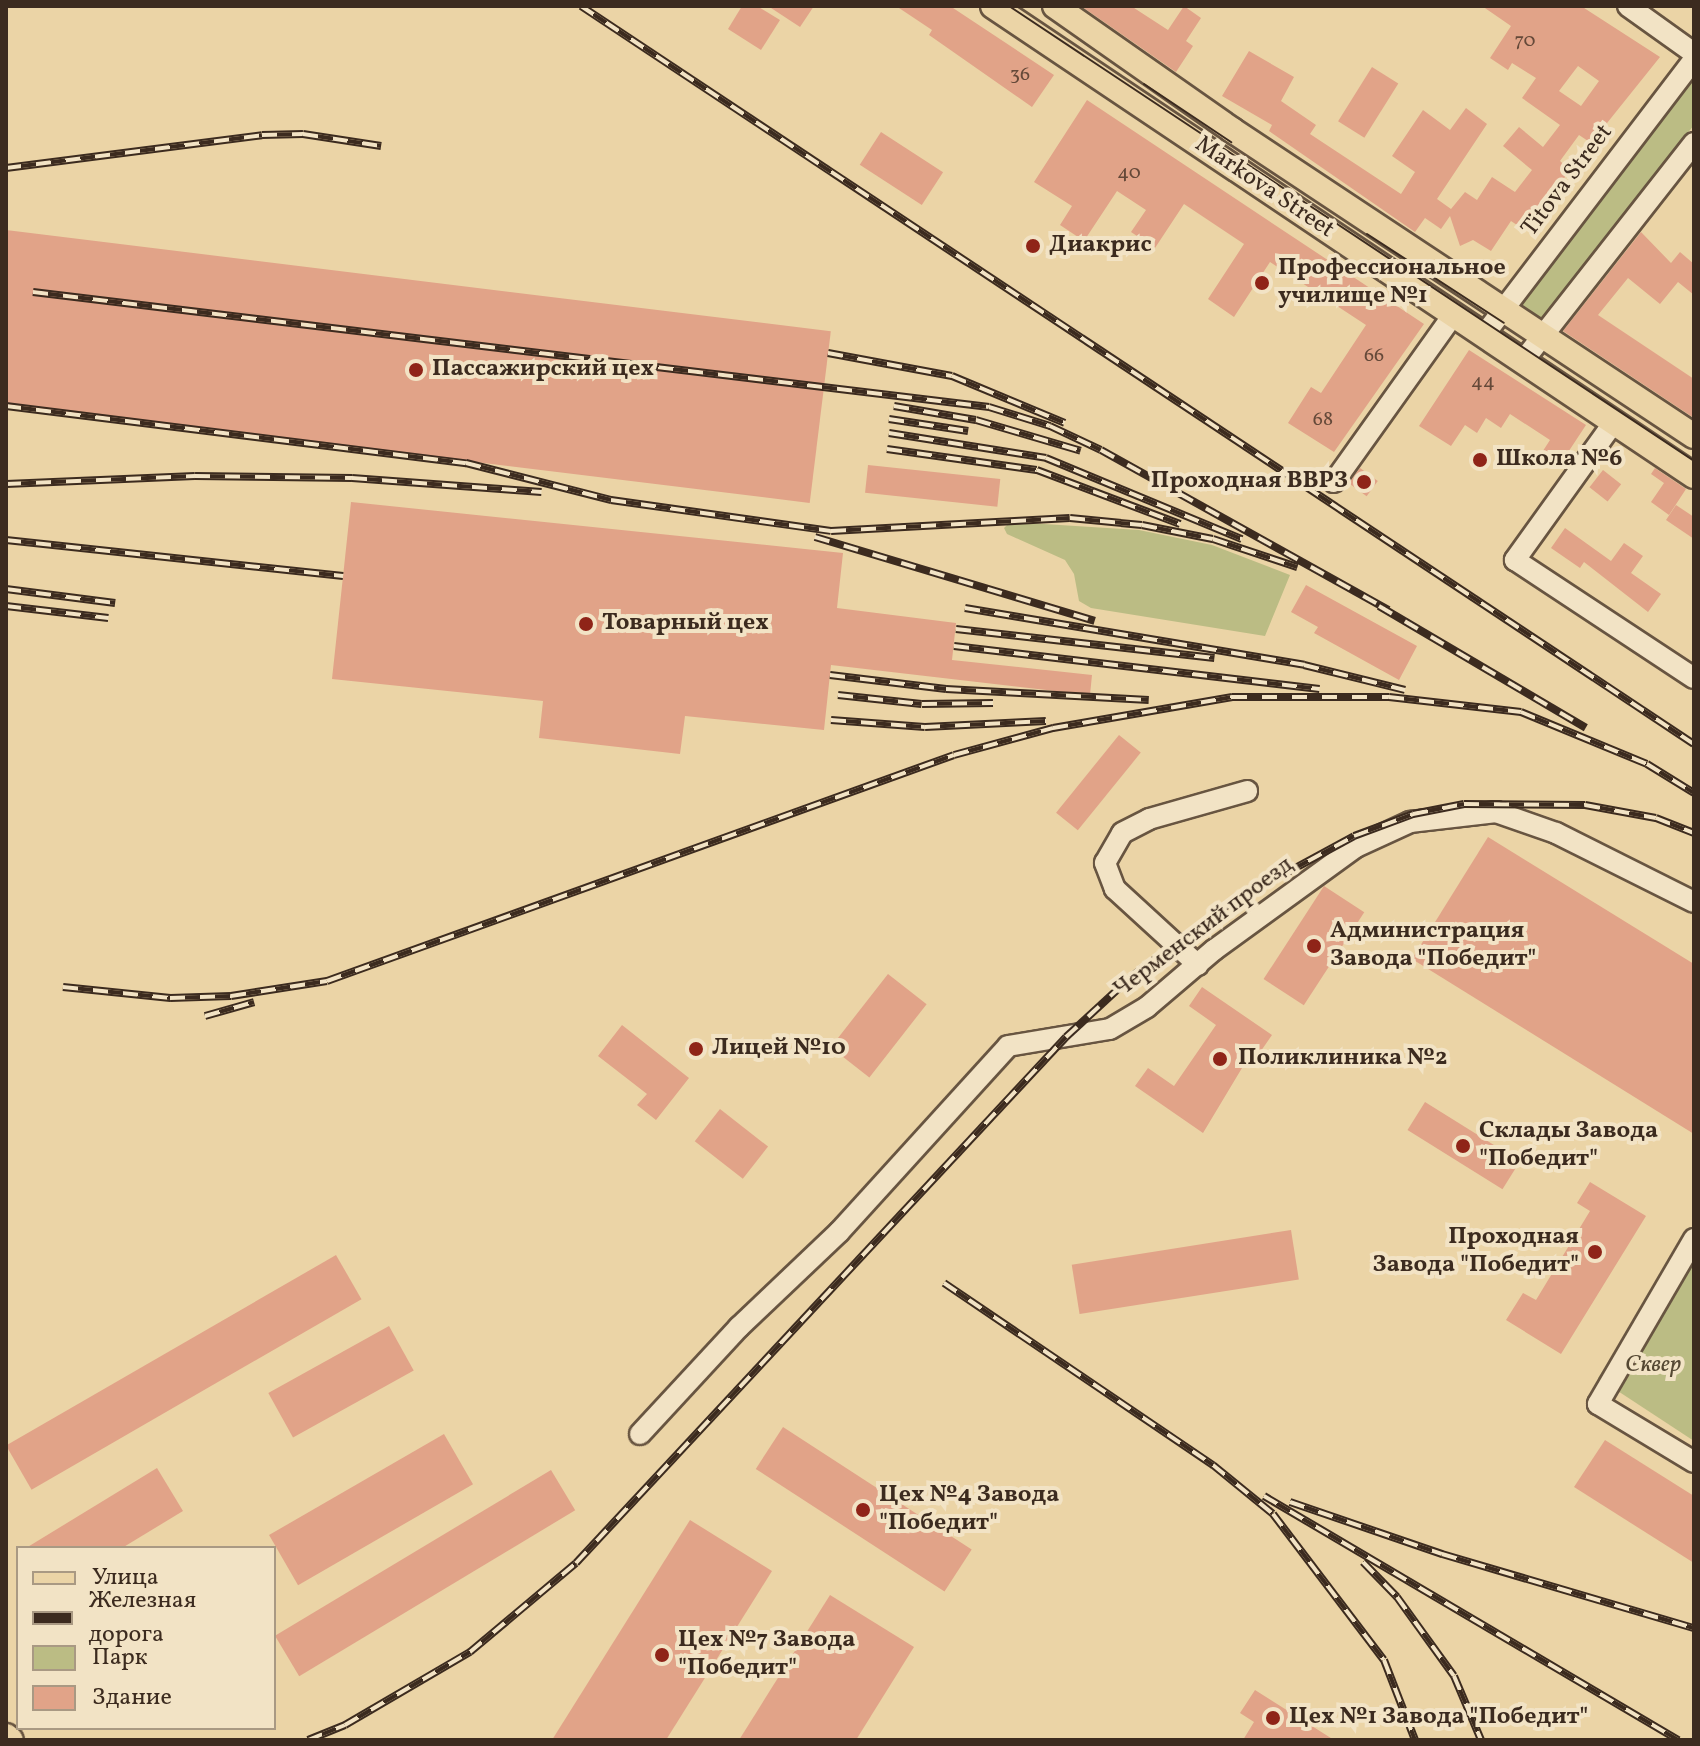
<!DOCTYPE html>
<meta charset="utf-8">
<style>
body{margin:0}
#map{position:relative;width:1700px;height:1746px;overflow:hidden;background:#ebd4a6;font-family:Vollkorn,serif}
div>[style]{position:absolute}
.green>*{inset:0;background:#bbbc84}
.building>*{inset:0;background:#e1a388;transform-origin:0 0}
.roads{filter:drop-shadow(2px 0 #685541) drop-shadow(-2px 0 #685541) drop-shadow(0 2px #685541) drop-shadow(0 -2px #685541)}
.minor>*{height:20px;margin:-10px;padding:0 10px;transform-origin:10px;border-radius:10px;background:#f2e3c5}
.major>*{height:24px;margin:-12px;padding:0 12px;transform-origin:12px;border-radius:12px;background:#ebd4a6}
.tram>*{height:2px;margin:-1px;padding:0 1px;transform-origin:1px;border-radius:1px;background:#3c2b1f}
.rail>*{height:8px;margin-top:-4px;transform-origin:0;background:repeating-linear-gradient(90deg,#f2e3c5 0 15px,#3c2b1f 0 30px);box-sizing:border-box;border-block:2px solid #3c2b1f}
.dots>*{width:22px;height:22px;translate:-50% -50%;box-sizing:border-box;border:4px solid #f2e3c5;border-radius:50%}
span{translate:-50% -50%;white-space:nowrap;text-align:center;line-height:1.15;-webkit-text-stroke:8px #f2e3c5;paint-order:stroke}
.number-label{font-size:20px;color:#654939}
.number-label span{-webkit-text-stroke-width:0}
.street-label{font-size:24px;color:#3c2b1f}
.poi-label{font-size:24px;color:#3c2b1f;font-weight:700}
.left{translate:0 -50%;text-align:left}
.right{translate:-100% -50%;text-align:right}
.park-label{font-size:24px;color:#554833;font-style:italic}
.frame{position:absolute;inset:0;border:8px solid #3c2b1f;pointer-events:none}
.legend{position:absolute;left:16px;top:1546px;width:260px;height:184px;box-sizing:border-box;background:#f2e3c5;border:2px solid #a99983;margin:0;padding:10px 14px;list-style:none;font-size:24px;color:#3c2b1f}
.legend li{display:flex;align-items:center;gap:16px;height:40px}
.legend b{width:40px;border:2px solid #a99983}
</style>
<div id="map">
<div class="green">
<i style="clip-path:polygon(1694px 78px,1694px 125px,1538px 323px,1513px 306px)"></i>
<i style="clip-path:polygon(1010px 522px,1139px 530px,1212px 545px,1290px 575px,1265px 636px,1091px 608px,1079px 601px,1074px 574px,1065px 560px,1007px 534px,1004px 528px)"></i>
<i style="clip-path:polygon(1694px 1231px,1694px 1441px,1598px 1378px)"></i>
</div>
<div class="building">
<i style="clip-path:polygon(742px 6px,757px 6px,780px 20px,761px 50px,728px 29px)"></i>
<i style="clip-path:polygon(768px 6px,814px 6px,800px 27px)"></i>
<i style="clip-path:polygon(896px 6px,950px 6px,1054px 75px,1032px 107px,929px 35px,932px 30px)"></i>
<i style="clip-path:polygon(1081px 6px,1131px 6px,1168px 30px,1184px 6px,1201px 18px,1186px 41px,1193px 46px,1176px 72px)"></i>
<i style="clip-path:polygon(evenodd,1482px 6px,1581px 6px,1660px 57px,1591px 143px,1579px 135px,1560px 161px,1570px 170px,1526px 231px,1511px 221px,1491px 251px,1473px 240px,1460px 246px,1450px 216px,1441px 229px,1425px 218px,1415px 232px,1269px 131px,1272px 125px,1222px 96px,1249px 51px,1294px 77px,1281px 101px,1316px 125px,1310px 134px,1401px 194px,1415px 172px,1392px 156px,1423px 110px,1450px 130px,1466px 108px,1487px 124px,1437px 199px,1451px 209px,1465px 192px,1477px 200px,1492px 177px,1515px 192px,1532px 170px,1503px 146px,1519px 127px,1543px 147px,1560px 125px,1522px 98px,1536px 78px,1512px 63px,1508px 70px,1490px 58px,1511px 26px,1482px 6px,1578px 66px,1599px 81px,1581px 106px,1559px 91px,1578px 66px)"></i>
<i style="left:1372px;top:67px;width:31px;height:64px;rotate:32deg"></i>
<i style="clip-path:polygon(1087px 100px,1424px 324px,1334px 452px,1288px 423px,1311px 387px,1321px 393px,1366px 325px,1270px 262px,1234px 317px,1208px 299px,1244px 244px,1184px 204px,1155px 248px,1131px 232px,1146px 210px,1117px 191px,1084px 241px,1060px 225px,1072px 206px,1034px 182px)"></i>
<i style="left:881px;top:132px;width:74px;height:39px;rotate:33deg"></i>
<i style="left:6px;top:230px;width:831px;height:173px;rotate:7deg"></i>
<i style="clip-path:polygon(1641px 232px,1671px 263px,1680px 252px,1694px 264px,1694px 295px,1678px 282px,1660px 304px,1628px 278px,1598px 315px,1694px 379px,1694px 418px,1563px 331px)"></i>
<i style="clip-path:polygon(1469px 350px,1586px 425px,1557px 469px,1539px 457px,1550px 440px,1510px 414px,1501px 428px,1486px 418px,1477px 433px,1465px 425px,1451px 446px,1419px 426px)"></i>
<i style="left:868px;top:465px;width:133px;height:28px;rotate:6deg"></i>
<i style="left:1360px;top:468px;width:22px;height:19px;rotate:36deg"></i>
<i style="clip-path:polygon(1655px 468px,1686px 489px,1669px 515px,1651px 502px,1664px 483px,1651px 474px)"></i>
<i style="left:1603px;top:470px;width:23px;height:22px;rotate:38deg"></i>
<i style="clip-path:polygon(351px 502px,843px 553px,837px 608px,956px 623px,952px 660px,1092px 675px,1090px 695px,831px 665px,824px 730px,685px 716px,680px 754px,539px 738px,543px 701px,332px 679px)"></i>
<i style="clip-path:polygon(1676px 505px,1694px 517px,1694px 539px,1666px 520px)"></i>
<i style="clip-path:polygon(1565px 528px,1611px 561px,1624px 543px,1643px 556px,1631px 573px,1661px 594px,1648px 612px,1584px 562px,1580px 568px,1551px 548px)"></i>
<i style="clip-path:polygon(1306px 585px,1417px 646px,1399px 680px,1314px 633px,1318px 627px,1291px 612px)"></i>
<i style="left:1119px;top:735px;width:28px;height:100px;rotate:39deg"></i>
<i style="clip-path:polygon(1488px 837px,1694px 964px,1694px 1134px,1412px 959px)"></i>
<i style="left:1324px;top:886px;width:48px;height:111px;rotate:33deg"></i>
<i style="left:888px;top:974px;width:49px;height:93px;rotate:38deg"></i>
<i style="clip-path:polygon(1202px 987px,1272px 1035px,1254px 1061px,1248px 1058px,1203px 1133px,1135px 1086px,1148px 1068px,1174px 1086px,1216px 1025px,1189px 1006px)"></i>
<i style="clip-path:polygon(622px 1025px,689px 1078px,656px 1120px,637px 1105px,647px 1094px,598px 1056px)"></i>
<i style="left:1425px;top:1102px;width:112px;height:33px;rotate:32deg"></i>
<i style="left:720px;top:1109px;width:61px;height:41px;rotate:38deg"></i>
<i style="clip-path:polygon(1590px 1182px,1646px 1216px,1561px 1354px,1506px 1320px,1523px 1293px,1536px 1300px,1590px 1211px,1577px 1203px)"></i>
<i style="left:1291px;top:1230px;width:50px;height:222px;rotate:81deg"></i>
<i style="left:336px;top:1255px;width:51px;height:381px;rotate:60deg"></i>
<i style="left:389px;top:1326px;width:51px;height:138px;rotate:61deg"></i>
<i style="left:783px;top:1427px;width:225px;height:50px;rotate:33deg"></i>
<i style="left:444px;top:1434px;width:58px;height:202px;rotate:60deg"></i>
<i style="clip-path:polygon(1605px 1440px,1694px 1496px,1694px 1563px,1574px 1487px)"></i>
<i style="clip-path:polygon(157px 1468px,183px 1511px,122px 1548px,26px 1548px)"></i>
<i style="left:551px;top:1470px;width:47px;height:322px;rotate:59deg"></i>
<i style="clip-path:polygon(690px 1520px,772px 1571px,666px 1740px,552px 1740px)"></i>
<i style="clip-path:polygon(830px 1595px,914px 1647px,856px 1740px,739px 1740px)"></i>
<i style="clip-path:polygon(1255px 1690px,1334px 1740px,1243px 1740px,1254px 1722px,1240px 1713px)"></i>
</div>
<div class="roads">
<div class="minor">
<i style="left:1628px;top:6px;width:81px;rotate:35.5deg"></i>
<i style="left:1484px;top:335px;width:347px;rotate:-52.7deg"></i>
<i style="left:1523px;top:361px;width:277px;rotate:-51.9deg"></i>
<i style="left:1614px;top:422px;width:170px;rotate:125.7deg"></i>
<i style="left:1515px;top:560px;width:214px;rotate:33.4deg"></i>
<i style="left:1334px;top:482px;width:205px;rotate:-54.5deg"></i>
<i style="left:1198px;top:965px;width:113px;rotate:-137.5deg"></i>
<i style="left:1115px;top:889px;width:28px;rotate:-111deg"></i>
<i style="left:1105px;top:863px;width:34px;rotate:-60deg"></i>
<i style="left:1122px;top:833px;width:30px;rotate:-27deg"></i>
<i style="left:1149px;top:819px;width:102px;rotate:-15.9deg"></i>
<i style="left:1694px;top:1239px;width:191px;rotate:120.2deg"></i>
<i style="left:1598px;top:1404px;width:112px;rotate:31.1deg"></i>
<i style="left:640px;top:1434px;width:146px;rotate:-47.2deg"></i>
<i style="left:739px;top:1327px;width:138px;rotate:-43.5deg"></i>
<i style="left:839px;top:1232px;width:251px;rotate:-47.7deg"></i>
<i style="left:1008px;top:1046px;width:103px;rotate:-9.5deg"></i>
<i style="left:1110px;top:1029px;width:43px;rotate:-30.7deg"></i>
<i style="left:1147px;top:1007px;width:88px;rotate:-40.4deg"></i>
<i style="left:1214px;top:950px;width:175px;rotate:-36deg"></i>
<i style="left:1356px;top:847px;width:60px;rotate:-24.8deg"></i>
<i style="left:1410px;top:822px;width:87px;rotate:-6.6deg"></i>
<i style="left:1496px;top:812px;width:64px;rotate:19.3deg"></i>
<i style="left:1556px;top:833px;width:154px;rotate:26.6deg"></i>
</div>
<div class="major">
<i style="left:993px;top:6px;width:844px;rotate:33.84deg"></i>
<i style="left:1055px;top:6px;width:216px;rotate:35deg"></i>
<i style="left:1232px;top:130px;width:554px;rotate:33.52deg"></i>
<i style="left:6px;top:1736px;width:6px;rotate:39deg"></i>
</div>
</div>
<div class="tram">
<i style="left:1009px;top:6px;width:822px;rotate:33.59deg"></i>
<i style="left:1144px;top:84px;width:105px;rotate:33.7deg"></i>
<i style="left:1367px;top:234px;width:163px;rotate:33deg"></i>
</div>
<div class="rail">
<i style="left:581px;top:6px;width:1335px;rotate:33.55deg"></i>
<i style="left:6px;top:168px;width:258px;rotate:-7.3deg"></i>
<i style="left:262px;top:135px;width:41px;rotate:-1.4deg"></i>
<i style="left:303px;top:134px;width:79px;rotate:8.7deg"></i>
<i style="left:33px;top:292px;width:963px;rotate:6.86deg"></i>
<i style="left:989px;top:407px;width:64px;rotate:17.3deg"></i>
<i style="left:1050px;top:426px;width:56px;rotate:25.2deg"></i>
<i style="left:1101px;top:450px;width:329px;rotate:29.1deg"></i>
<i style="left:828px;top:353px;width:126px;rotate:10.5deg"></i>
<i style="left:952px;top:376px;width:122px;rotate:22.6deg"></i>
<i style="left:6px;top:406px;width:464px;rotate:7.1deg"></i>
<i style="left:466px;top:463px;width:150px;rotate:14.3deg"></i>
<i style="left:611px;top:500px;width:222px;rotate:8deg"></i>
<i style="left:831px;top:531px;width:239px;rotate:-3.1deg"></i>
<i style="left:1070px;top:518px;width:72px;rotate:5.6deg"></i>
<i style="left:1142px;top:525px;width:72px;rotate:11.2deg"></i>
<i style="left:1213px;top:539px;width:89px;rotate:18.4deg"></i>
<i style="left:894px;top:406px;width:83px;rotate:9.7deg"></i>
<i style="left:976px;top:420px;width:109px;rotate:16.4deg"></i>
<i style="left:889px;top:419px;width:80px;rotate:8.6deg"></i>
<i style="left:889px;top:433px;width:159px;rotate:9deg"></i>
<i style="left:1046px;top:458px;width:212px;rotate:22.5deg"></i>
<i style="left:887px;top:449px;width:151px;rotate:8deg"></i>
<i style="left:1037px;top:470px;width:153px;rotate:20.7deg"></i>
<i style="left:6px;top:484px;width:189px;rotate:-2.4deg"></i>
<i style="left:195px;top:476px;width:157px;rotate:0.7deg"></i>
<i style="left:352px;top:478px;width:190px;rotate:4.2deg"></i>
<i style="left:815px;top:537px;width:292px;rotate:16.7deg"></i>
<i style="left:6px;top:540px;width:339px;rotate:6.1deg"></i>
<i style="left:6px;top:589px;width:110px;rotate:7.3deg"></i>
<i style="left:6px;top:606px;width:103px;rotate:6.7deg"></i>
<i style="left:1379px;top:606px;width:240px;rotate:30.5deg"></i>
<i style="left:965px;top:608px;width:344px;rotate:9.5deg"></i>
<i style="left:1304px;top:665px;width:104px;rotate:13.9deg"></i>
<i style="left:956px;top:629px;width:260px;rotate:6.4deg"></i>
<i style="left:954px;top:646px;width:368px;rotate:6.7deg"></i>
<i style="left:830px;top:675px;width:117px;rotate:6.9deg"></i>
<i style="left:946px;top:689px;width:203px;rotate:3.1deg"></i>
<i style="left:838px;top:695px;width:84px;rotate:6.1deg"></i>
<i style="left:922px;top:704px;width:71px;rotate:-0.8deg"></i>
<i style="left:831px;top:720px;width:94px;rotate:4.3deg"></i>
<i style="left:925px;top:727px;width:121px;rotate:-2.8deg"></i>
<i style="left:63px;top:987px;width:108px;rotate:5.9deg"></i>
<i style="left:170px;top:998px;width:61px;rotate:-1.9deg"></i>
<i style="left:231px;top:996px;width:97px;rotate:-8.9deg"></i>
<i style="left:327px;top:981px;width:666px;rotate:-19.82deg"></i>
<i style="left:954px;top:755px;width:103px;rotate:-15.3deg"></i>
<i style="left:1053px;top:728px;width:182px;rotate:-9.8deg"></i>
<i style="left:1232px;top:697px;width:157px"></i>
<i style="left:1389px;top:697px;width:133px;rotate:6.5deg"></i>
<i style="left:1521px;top:712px;width:136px;rotate:22.4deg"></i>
<i style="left:1647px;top:764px;width:55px;rotate:31.7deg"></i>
<i style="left:205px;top:1016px;width:51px;rotate:-15.9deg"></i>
<i style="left:944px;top:1283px;width:325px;rotate:34.1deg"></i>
<i style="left:1213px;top:1465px;width:77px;rotate:39.2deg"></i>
<i style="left:1273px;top:1514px;width:183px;rotate:52.8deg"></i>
<i style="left:1384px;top:1660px;width:86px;rotate:68.8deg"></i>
<i style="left:1264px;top:1496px;width:481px;rotate:30.5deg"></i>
<i style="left:1290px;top:1502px;width:161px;rotate:18.9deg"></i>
<i style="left:1442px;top:1554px;width:263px;rotate:16.4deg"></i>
<i style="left:1363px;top:1562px;width:49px;rotate:45.8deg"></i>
<i style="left:1397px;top:1597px;width:97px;rotate:54.2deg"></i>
<i style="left:1454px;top:1676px;width:69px;rotate:67.1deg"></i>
<i style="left:308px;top:1740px;width:40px;rotate:-22deg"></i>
<i style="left:345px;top:1725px;width:145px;rotate:-30.3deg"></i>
<i style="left:470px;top:1652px;width:138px;rotate:-40deg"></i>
<i style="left:576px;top:1563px;width:719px;rotate:-47.03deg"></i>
<i style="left:1066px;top:1037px;width:88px;rotate:-42.7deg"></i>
<i style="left:1131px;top:977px;width:122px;rotate:-36.7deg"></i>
<i style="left:1229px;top:904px;width:142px;rotate:-28.5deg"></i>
<i style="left:1354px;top:836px;width:63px;rotate:-20.4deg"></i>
<i style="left:1413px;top:814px;width:52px;rotate:-11.1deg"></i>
<i style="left:1464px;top:804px;width:121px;rotate:0.5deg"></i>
<i style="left:1585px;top:805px;width:72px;rotate:10.4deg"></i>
<i style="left:1656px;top:818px;width:41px;rotate:21.5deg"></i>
</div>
<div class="dots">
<i style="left:1033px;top:246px;background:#8f2418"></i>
<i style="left:1262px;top:283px;background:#8f2418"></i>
<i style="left:416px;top:370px;background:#8f2418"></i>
<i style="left:1480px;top:460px;background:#8f2418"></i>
<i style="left:1364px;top:482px;background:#8f2418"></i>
<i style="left:586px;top:624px;background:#8f2418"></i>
<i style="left:1314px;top:946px;background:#8f2418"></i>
<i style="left:696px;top:1049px;background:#8f2418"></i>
<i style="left:1220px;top:1059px;background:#8f2418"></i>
<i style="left:1463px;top:1146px;background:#8f2418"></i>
<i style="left:1595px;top:1252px;background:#8f2418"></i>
<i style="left:863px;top:1510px;background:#8f2418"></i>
<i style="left:662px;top:1655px;background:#8f2418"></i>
<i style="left:1273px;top:1718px;background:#8f2418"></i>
</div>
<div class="number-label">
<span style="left:1525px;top:41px">70</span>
<span style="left:1020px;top:75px">36</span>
<span style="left:1129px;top:173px">40</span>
<span style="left:1374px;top:356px">66</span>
<span style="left:1483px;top:382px">44</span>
<span style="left:1323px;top:420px">68</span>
</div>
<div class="street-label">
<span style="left:1568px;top:181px;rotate:-53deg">Titova Street</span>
<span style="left:1264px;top:188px;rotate:34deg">Markova Street</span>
<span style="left:1204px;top:928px;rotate:-37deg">Черменский проезд</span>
</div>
<div class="poi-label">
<span class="left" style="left:1049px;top:246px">Диакрис</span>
<span class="left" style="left:1278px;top:283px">Профессиональное<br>училище №1</span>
<span class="left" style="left:432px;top:370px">Пассажирский цех</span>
<span class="left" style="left:1496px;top:460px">Школа №6</span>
<span class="right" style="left:1348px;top:482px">Проходная ВВРЗ</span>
<span class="left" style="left:602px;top:624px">Товарный цех</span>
<span class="left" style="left:1330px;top:946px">Администрация<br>Завода "Победит"</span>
<span class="left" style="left:712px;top:1049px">Лицей №10</span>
<span class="left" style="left:1238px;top:1059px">Поликлиника №2</span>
<span class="left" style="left:1479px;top:1146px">Склады Завода<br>"Победит"</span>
<span class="right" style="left:1579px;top:1252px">Проходная<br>Завода "Победит"</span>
<span class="left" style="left:879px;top:1510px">Цех №4 Завода<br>"Победит"</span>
<span class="left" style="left:678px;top:1655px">Цех №7 Завода<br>"Победит"</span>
<span class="left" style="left:1289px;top:1718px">Цех №1 Завода "Победит"</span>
</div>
<div class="park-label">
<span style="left:1653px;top:1366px">Сквер</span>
</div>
<div class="frame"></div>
<ul class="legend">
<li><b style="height:10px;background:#ebd4a6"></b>Улица</li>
<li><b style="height:10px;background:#3c2b1f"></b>Железная дорога</li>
<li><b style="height:22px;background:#bbbc84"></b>Парк</li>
<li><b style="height:22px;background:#e1a388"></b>Здание</li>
</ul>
</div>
